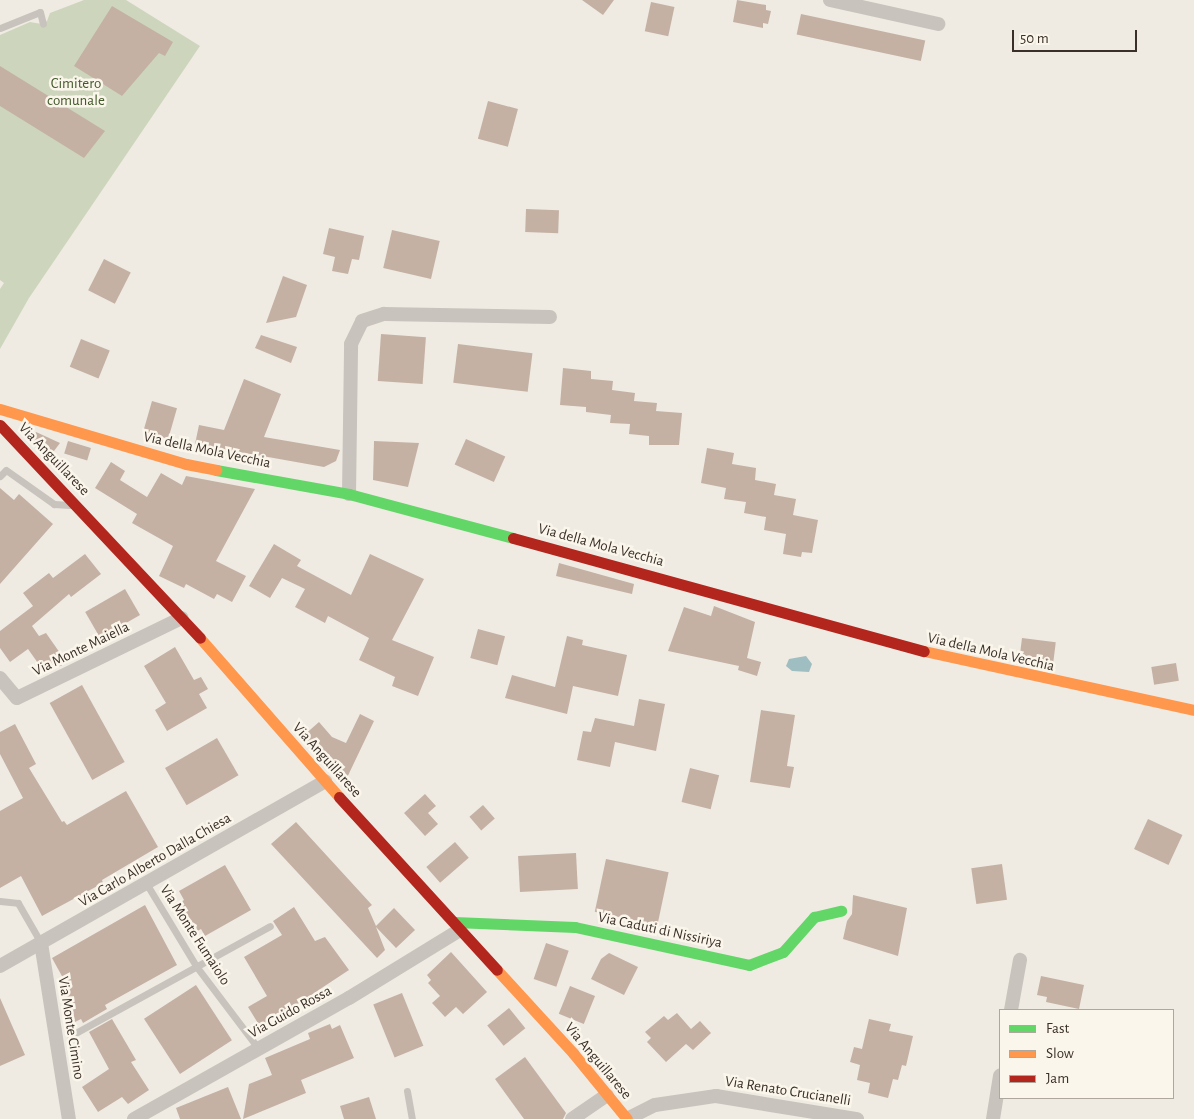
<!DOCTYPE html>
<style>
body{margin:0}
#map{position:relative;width:1194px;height:1119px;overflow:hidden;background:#efebe3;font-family:"Alegreya Sans",sans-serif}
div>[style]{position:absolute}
.green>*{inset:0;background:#cdd6bc}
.water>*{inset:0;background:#9ebec1}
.building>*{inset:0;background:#c4b1a4;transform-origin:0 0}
.lane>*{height:7px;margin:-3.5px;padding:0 3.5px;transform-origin:3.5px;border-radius:3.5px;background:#c8c3bc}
.street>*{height:14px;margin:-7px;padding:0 7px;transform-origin:7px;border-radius:7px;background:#c8c3bc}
.fast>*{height:11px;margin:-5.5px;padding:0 5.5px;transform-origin:5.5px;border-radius:5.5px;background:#63d668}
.slow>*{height:11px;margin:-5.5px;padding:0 5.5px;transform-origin:5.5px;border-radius:5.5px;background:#ff974d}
.jam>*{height:11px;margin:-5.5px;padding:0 5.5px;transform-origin:5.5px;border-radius:5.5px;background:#b3261e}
span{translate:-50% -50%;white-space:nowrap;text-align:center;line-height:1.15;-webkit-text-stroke:5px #fbf6eb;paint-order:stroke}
.park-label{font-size:15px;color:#43592b}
.street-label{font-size:15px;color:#3a3029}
.legend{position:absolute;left:999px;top:1009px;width:175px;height:90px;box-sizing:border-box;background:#fbf6eb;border:1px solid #aea79d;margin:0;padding:6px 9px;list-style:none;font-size:15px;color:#3a3029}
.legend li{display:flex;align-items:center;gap:10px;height:25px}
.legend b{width:25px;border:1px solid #aea79d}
.scale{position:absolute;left:1012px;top:30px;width:125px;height:22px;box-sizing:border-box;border:2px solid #3a3029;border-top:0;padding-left:6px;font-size:15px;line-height:18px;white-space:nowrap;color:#3a3029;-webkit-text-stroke:4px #fbf6eb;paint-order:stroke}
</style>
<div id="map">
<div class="green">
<i style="clip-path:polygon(84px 0,126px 0,200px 46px,29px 298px,0 349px,0 289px,4px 283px,0 280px,0 35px,30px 22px,42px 24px,47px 21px,50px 13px)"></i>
</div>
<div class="water">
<i style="clip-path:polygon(806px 656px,812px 664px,809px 672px,792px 671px,786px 666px,789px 659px)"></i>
</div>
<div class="building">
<i style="clip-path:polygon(582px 0,614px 0,603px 15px)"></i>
<i style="clip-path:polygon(737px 0,766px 5px,766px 10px,771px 11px,768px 24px,763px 23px,763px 28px,733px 22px)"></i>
<i style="left:651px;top:2px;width:24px;height:30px;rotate:12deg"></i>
<i style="clip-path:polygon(112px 6px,173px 42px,165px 56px,159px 53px,122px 96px,74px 66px)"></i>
<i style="left:801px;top:14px;width:127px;height:21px;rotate:12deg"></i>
<i style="clip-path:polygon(0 66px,105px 131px,84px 158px,0 106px)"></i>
<i style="left:488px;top:101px;width:31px;height:39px;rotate:15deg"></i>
<i style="left:526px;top:209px;width:33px;height:23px;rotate:2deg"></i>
<i style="clip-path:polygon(329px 228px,364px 236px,359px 260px,352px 259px,348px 274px,332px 271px,335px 257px,323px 254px)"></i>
<i style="left:392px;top:230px;width:49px;height:39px;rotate:13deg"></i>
<i style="left:104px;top:259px;width:30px;height:35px;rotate:27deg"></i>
<i style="clip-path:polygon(283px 276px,307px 285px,296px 317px,266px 323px)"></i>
<i style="left:381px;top:334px;width:45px;height:47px;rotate:4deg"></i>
<i style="clip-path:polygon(261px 335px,297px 347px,291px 363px,255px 348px)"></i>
<i style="left:81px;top:339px;width:31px;height:30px;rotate:22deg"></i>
<i style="left:458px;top:344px;width:75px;height:39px;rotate:7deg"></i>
<i style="clip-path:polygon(563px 368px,591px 371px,591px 379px,613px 381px,612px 390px,635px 393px,634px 401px,657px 403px,656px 411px,682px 413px,679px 445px,649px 445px,649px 436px,629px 434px,630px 424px,610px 423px,611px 415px,586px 412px,586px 407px,560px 405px)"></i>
<i style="clip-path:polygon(244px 379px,281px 394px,264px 437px,340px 450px,336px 461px,324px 467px,195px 444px,199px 425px,224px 430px)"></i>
<i style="left:152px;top:401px;width:26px;height:32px;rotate:16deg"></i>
<i style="clip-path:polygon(36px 432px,60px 443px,51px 455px,31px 440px)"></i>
<i style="left:466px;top:439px;width:43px;height:28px;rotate:24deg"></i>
<i style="left:68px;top:441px;width:24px;height:13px;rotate:17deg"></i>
<i style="clip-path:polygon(374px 441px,419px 443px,408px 487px,373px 480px)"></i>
<i style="clip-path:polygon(707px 448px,734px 453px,732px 464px,756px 468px,755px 480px,776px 484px,774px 495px,796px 499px,793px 515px,818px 520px,812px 553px,802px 552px,801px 557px,783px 554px,786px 534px,764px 530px,766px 517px,744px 513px,746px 502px,724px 499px,726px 488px,701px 483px)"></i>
<i style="clip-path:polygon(111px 462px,125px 471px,120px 480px,147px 497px,161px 473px,182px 485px,186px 476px,255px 489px,216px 561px,246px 576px,232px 602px,217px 594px,214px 599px,186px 584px,184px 588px,159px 576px,173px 546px,132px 523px,137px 514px,95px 488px)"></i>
<i style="clip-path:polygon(0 488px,14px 500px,19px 494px,53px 524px,0 584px)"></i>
<i style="clip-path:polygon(274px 544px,301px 560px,297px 566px,351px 595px,370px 554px,424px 579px,392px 640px,434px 657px,418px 696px,392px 686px,395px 677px,359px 660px,369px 638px,328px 616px,325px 623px,295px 607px,305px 589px,282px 578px,270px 598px,249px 586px)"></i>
<i style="clip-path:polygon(85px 554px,101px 574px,71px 597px,69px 594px,32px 626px,39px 636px,46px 633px,67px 663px,45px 673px,28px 649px,10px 662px,0 648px,0 631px,33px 606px,23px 593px,49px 573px,53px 578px)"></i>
<i style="clip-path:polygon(559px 563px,634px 584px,632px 594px,556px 576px)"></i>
<i style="left:125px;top:589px;width:30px;height:46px;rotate:60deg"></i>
<i style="clip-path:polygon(714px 606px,755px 622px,747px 658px,761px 662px,757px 676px,738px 670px,739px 666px,668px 651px,684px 607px,711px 616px)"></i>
<i style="left:478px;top:629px;width:28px;height:30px;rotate:15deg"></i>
<i style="clip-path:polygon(567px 636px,583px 640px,582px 645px,627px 655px,618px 696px,573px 686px,567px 714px,505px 698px,512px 675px,555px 687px)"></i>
<i style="left:1022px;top:638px;width:34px;height:21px;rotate:7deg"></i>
<i style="clip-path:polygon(175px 647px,194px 680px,201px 677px,208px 689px,199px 694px,207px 708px,167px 731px,155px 710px,166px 703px,144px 666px)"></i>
<i style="left:1176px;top:663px;width:18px;height:25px;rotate:81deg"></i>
<i style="left:82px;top:685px;width:88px;height:37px;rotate:61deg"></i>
<i style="clip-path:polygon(639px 699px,665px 704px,656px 751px,615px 742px,610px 767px,577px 760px,583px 731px,591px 732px,595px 718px,634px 726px)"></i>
<i style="clip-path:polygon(761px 710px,795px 715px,787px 766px,794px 767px,790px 788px,750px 782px)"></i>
<i style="clip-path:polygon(360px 714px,374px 721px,344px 784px,302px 737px,319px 722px,332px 737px,346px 743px)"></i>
<i style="clip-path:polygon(15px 724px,36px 764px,29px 768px,62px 822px,64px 821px,67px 825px,126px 791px,158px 847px,102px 880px,103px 883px,42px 916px,21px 876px,0 888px,0 811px,23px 798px,0 754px,0 732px)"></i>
<i style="left:217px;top:738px;width:43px;height:60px;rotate:60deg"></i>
<i style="left:690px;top:768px;width:30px;height:35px;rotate:14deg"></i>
<i style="clip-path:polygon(425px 794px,436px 806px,428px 813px,438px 824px,425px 836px,404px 813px)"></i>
<i style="left:483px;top:805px;width:18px;height:18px;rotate:49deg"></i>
<i style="left:1148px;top:819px;width:38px;height:33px;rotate:25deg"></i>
<i style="clip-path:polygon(296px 822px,372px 905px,368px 908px,376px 926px,394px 908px,415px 930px,396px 948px,376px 927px,385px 950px,377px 958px,271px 844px)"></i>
<i style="left:455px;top:842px;width:21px;height:38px;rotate:49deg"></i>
<i style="left:576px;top:853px;width:36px;height:58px;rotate:87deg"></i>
<i style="left:606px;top:859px;width:64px;height:54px;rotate:12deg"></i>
<i style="left:1002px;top:864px;width:36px;height:31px;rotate:82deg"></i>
<i style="clip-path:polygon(225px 865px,251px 910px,205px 936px,201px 929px,196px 932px,180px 903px,184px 900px,179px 891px)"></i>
<i style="clip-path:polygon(853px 895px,907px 908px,898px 956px,843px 939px,847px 921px,852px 914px)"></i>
<i style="clip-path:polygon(145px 905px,177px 965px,105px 1005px,107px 1009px,83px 1023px,81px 1019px,73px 1023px,62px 1003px,69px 999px,58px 981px,63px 978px,52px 958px)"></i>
<i style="clip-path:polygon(294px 907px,315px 941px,325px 937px,349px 970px,261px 1028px,248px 1007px,267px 996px,244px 957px,282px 935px,273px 921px)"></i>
<i style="left:546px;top:943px;width:24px;height:38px;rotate:19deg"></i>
<i style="clip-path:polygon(451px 952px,487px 992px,463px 1014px,456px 1007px,445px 1017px,432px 1003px,440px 996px,428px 983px,431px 980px,427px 975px)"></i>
<i style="clip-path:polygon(609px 953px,638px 967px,624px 995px,591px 979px,601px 959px)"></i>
<i style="clip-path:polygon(1041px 976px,1084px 985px,1079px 1009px,1046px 1002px,1047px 997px,1037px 995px)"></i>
<i style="left:196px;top:985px;width:66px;height:62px;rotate:57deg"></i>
<i style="left:570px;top:986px;width:27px;height:30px;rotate:22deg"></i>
<i style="left:402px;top:993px;width:57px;height:31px;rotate:68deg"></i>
<i style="clip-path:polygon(0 998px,25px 1055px,0 1066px)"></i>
<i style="left:509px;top:1008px;width:26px;height:28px;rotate:51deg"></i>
<i style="clip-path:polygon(677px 1013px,691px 1029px,700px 1021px,711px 1033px,693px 1050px,686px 1044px,666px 1062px,647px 1042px,651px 1038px,645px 1032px,664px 1016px,668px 1020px)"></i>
<i style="clip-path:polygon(112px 1019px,136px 1060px,131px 1062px,149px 1090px,128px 1104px,122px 1097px,98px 1112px,82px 1087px,109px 1069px,89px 1032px)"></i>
<i style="clip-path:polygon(869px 1019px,891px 1024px,889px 1031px,913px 1036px,906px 1066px,902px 1065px,898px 1080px,893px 1079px,888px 1098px,868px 1093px,870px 1083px,857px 1080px,860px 1065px,850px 1062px,854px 1047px,862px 1049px)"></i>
<i style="clip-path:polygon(330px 1024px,332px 1029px,340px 1025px,354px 1058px,301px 1080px,306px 1093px,243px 1119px,249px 1084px,272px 1075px,265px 1058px,310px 1039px,308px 1033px)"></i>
<i style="clip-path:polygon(525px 1057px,566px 1113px,563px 1119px,524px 1119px,495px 1079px)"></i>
<i style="clip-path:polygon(228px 1087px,241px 1119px,180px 1119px,176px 1108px)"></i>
<i style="clip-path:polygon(369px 1097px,376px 1119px,344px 1119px,340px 1106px)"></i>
</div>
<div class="lane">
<i style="left:0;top:28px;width:43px;rotate:-21.8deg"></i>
<i style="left:40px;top:12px;width:12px;rotate:76deg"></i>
<i style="left:0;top:476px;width:8px;rotate:-45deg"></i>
<i style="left:6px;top:470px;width:59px;rotate:35.3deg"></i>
<i style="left:54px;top:504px;width:16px;rotate:4deg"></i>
<i style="left:146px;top:883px;width:97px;rotate:58.9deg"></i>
<i style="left:196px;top:966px;width:103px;rotate:52.9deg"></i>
<i style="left:0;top:901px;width:18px;rotate:6deg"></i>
<i style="left:18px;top:903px;width:46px;rotate:60.1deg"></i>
<i style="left:70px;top:1036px;width:228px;rotate:-28.8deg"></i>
<i style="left:407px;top:1091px;width:28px;rotate:80deg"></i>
</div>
<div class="street">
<i style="left:830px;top:0;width:111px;rotate:12.5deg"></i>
<i style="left:349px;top:494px;width:150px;rotate:-89.2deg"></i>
<i style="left:351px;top:344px;width:25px;rotate:-64deg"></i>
<i style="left:362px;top:321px;width:23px;rotate:-18deg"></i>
<i style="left:384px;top:314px;width:166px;rotate:1deg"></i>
<i style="left:0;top:678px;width:26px;rotate:50deg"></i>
<i style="left:17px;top:698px;width:183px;rotate:-25.9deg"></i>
<i style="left:41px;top:943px;width:178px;rotate:81deg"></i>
<i style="left:0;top:966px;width:374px;rotate:-29.6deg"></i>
<i style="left:1011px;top:1010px;width:51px;rotate:-79.8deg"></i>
<i style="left:134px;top:1119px;width:247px;rotate:-29.4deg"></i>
<i style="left:349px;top:998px;width:130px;rotate:-31.5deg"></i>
<i style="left:572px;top:1119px;width:42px;rotate:-34.4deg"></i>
<i style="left:627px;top:1119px;width:31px;rotate:-27deg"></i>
<i style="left:655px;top:1105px;width:62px;rotate:-8.4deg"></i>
<i style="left:716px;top:1096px;width:143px;rotate:9.3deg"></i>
<i style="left:993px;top:1119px;width:44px;rotate:-80.8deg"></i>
</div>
<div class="fast">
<i style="left:216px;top:470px;width:135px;rotate:10.2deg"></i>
<i style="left:349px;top:494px;width:170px;rotate:15deg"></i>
<i style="left:454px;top:922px;width:121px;rotate:2.4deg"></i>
<i style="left:575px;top:927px;width:178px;rotate:12.3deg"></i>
<i style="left:749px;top:965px;width:36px;rotate:-21deg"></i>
<i style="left:783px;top:952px;width:47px;rotate:-48.5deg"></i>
<i style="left:814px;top:917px;width:28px;rotate:-13deg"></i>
</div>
<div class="slow">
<i style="left:0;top:409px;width:194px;rotate:16.5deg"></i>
<i style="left:186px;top:464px;width:31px;rotate:11deg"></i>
<i style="left:200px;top:638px;width:211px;rotate:48.8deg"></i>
<i style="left:924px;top:651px;width:276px;rotate:12.3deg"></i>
<i style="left:497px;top:970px;width:113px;rotate:47.5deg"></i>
<i style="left:573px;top:1053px;width:85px;rotate:50.7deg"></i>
</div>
<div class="jam">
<i style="left:0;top:425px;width:292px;rotate:46.8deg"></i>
<i style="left:513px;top:538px;width:426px;rotate:15.4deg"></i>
<i style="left:339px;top:797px;width:234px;rotate:47.6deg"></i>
</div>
<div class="park-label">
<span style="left:76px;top:92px">Cimitero<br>comunale</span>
</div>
<div class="street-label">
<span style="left:207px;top:450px;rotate:12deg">Via della Mola Vecchia</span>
<span style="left:54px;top:459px;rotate:46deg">Via Anguillarese</span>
<span style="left:601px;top:545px;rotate:15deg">Via della Mola Vecchia</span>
<span style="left:81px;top:649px;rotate:-26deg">Via Monte Maiella</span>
<span style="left:991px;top:652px;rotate:13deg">Via della Mola Vecchia</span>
<span style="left:327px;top:760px;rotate:48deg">Via Anguillarese</span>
<span style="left:155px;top:860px;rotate:-30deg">Via Carlo Alberto Dalla Chiesa</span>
<span style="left:660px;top:930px;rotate:12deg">Via Caduti di Nissiriya</span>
<span style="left:195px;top:935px;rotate:57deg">Via Monte Fumaiolo</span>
<span style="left:290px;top:1012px;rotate:-29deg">Via Guido Rossa</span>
<span style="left:71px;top:1028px;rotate:81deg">Via Monte Cimino</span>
<span style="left:598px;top:1061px;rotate:50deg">Via Anguillarese</span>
<span style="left:788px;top:1091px;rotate:9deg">Via Renato Crucianelli</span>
</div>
<ul class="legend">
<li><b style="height:6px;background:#63d668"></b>Fast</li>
<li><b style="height:6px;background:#ff974d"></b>Slow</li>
<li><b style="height:6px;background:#b3261e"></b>Jam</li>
</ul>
<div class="scale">50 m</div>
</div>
